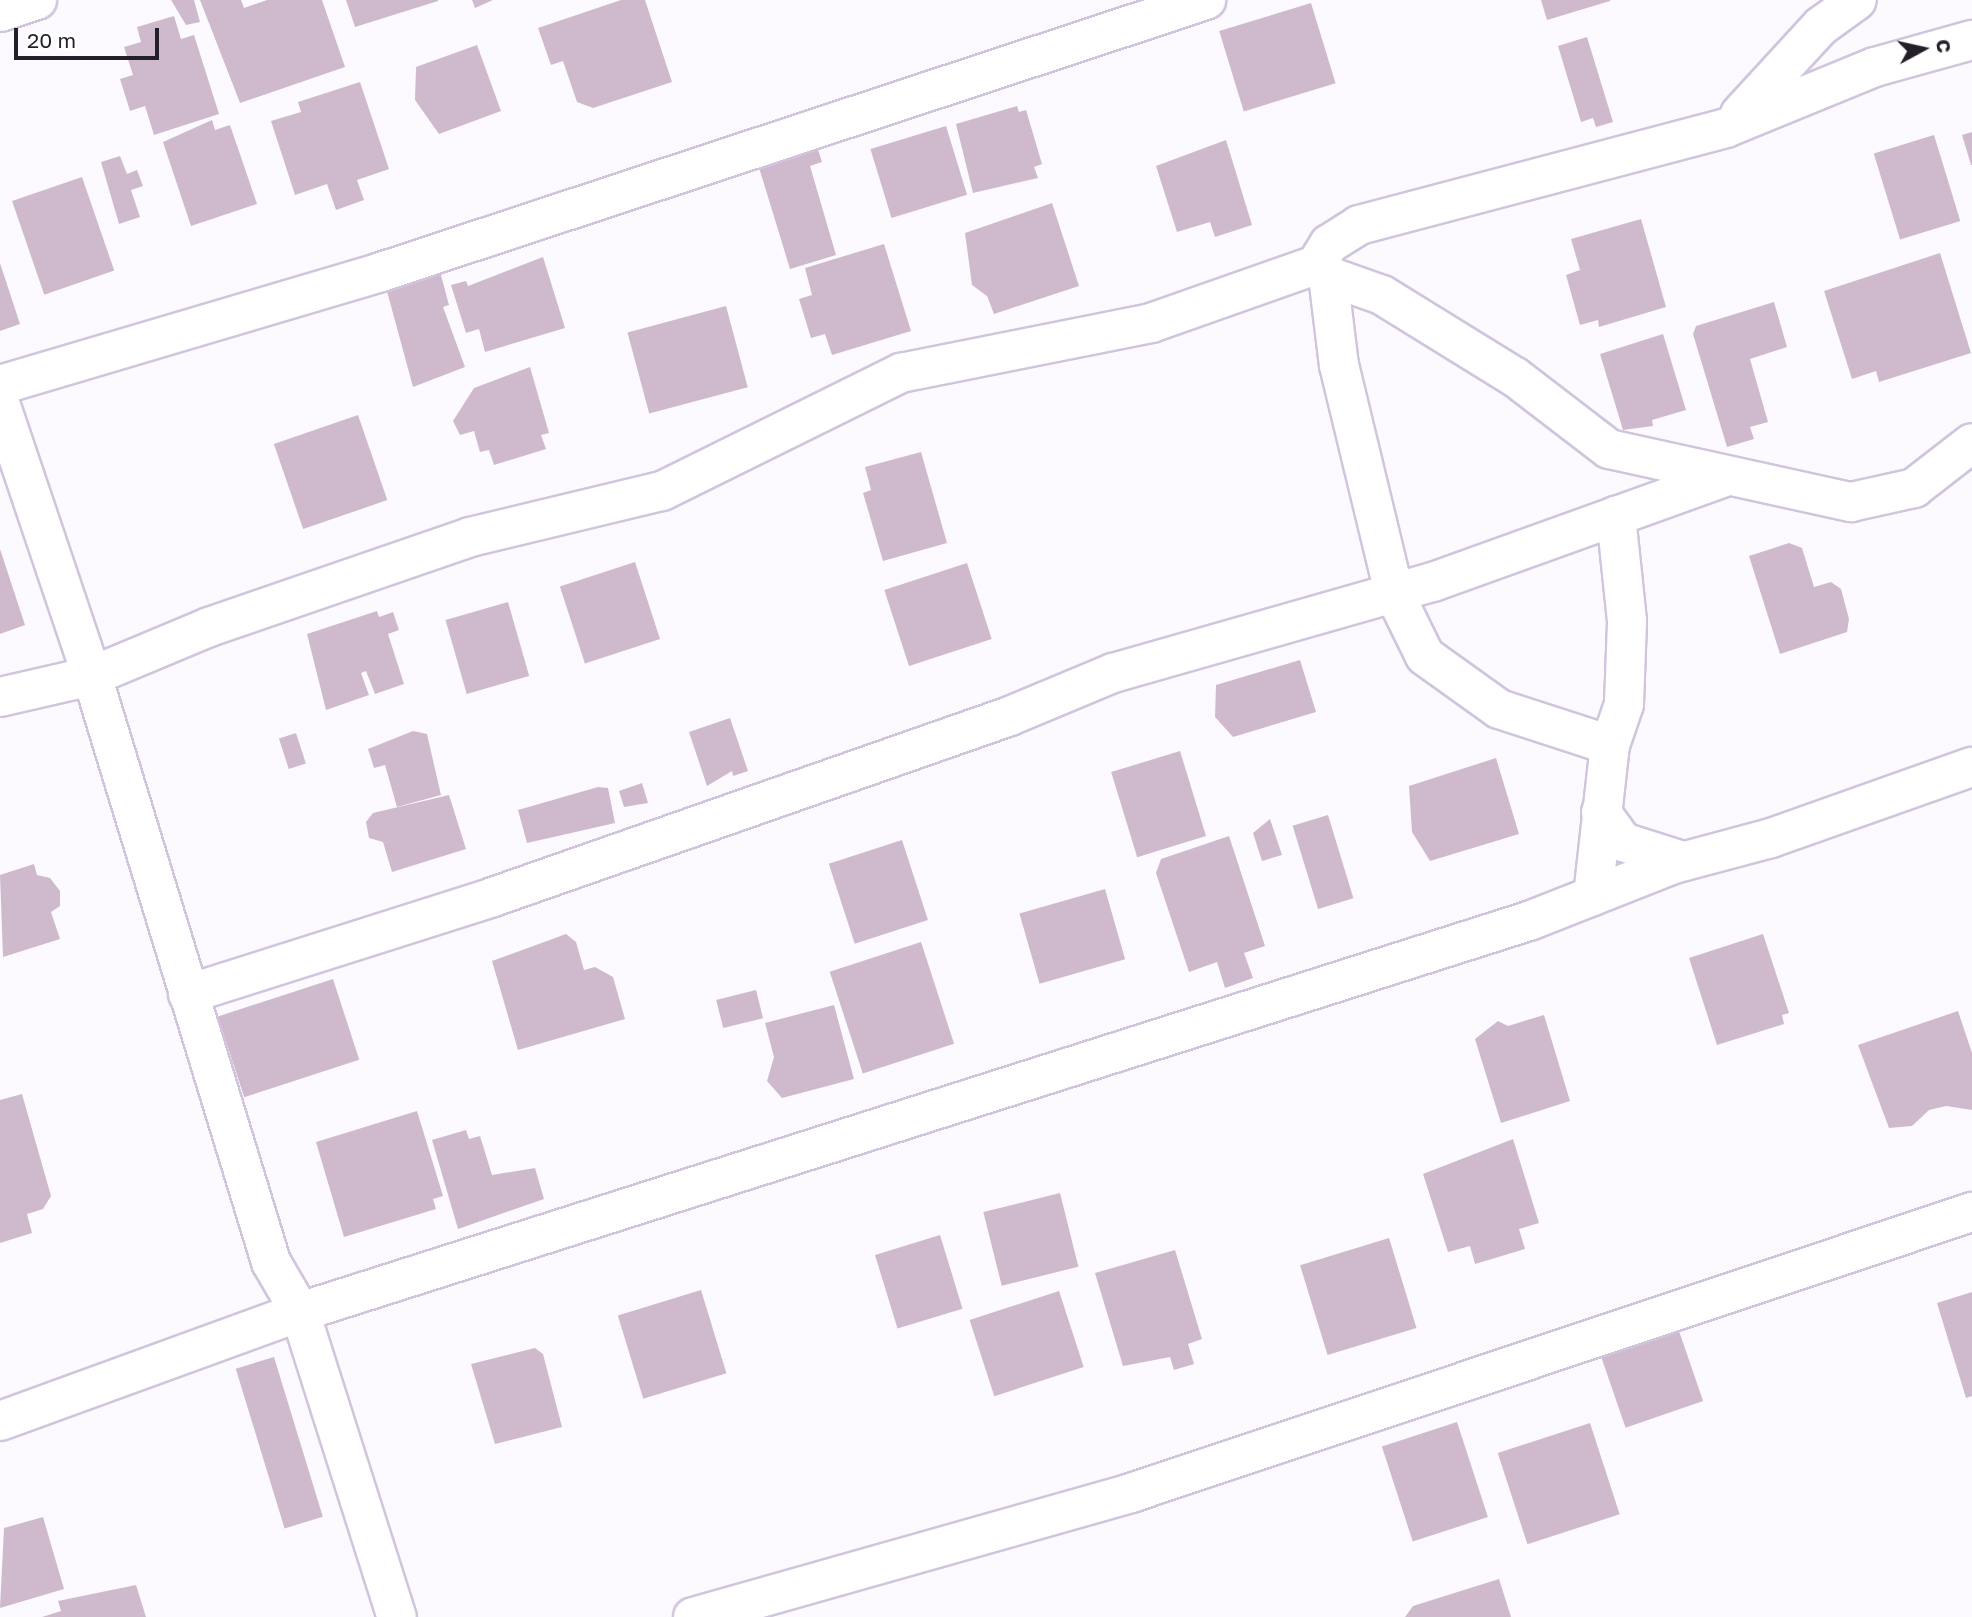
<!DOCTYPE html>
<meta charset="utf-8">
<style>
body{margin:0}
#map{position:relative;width:1972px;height:1617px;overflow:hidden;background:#fcfaff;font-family:"Golos Text",sans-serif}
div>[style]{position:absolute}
.building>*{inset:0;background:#cfbacd;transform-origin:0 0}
.roads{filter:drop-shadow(2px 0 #d0c5dd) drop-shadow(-2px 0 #d0c5dd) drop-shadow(0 2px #d0c5dd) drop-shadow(0 -2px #d0c5dd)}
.minor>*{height:38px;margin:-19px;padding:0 19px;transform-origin:19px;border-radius:19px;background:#fff}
span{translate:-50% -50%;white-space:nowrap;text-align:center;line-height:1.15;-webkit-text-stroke:6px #fff;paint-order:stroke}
.north{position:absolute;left:1888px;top:14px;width:70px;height:70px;-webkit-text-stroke:5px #fff;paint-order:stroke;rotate:82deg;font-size:19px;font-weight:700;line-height:28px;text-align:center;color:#241f28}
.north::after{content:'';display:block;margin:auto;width:24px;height:32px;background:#241f28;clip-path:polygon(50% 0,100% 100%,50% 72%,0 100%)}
.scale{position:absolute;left:14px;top:28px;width:145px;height:32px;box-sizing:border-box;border:4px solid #241f28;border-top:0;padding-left:9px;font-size:21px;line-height:24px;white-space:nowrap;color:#241f28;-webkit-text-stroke:5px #fff;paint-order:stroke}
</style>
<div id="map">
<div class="building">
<i style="clip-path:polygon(171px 0,194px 0,200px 22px,186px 25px)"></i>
<i style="clip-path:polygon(200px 0,241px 0,244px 8px,267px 0,322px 0,345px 67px,240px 103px)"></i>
<i style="clip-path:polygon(346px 0,438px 0,438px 1px,355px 27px)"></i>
<i style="clip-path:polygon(472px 0,493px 0,475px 8px)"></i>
<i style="clip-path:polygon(621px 0,645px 0,672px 82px,593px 108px,577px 102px,563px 61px,551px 65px,538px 28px)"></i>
<i style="clip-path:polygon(1541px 0,1610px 0,1610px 1px,1547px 20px)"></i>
<i style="left:1311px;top:3px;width:84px;height:96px;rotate:73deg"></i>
<i style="clip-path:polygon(174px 16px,181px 39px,194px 35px,219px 114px,154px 135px,145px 106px,130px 111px,120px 79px,133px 75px,124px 47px,141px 42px,137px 27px)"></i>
<i style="clip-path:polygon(1587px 37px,1613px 122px,1596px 127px,1593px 118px,1581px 122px,1558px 46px)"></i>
<i style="clip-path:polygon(477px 45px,501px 111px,439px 134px,415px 100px,416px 67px)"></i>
<i style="clip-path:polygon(360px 82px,389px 169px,357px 180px,364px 200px,336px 210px,327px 184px,295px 195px,271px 121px,301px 112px,298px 102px)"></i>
<i style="clip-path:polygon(1017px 106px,1019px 112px,1026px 110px,1042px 164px,1034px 167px,1038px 178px,973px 193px,956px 124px)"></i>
<i style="clip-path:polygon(212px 120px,215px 130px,230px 125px,257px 204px,191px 226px,163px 142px)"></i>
<i style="left:946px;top:126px;width:72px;height:79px;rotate:73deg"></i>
<i style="clip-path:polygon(1972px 132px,1972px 165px,1971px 165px,1962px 135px)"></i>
<i style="left:1934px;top:135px;width:90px;height:63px;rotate:73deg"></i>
<i style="clip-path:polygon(1226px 140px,1252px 225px,1215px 237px,1210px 222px,1177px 232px,1156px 166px)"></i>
<i style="clip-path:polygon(816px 143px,822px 162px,810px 166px,836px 255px,790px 269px,757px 161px)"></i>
<i style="clip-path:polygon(120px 156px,127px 174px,137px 170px,143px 186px,131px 190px,140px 217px,119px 224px,101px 162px)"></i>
<i style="left:82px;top:177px;width:99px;height:74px;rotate:71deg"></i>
<i style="clip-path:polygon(1052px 203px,1079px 286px,994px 314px,987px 296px,972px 285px,965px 233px)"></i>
<i style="clip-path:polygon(1641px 219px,1666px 307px,1599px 327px,1598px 320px,1580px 325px,1566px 275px,1580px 270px,1571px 239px)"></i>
<i style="clip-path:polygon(884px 244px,911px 331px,832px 355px,825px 334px,811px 338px,799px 299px,812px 295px,805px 268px)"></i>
<i style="clip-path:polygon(1940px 253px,1971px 353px,1879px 382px,1876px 371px,1852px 379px,1824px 291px)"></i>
<i style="clip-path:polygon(543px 257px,565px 328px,485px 352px,479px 329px,466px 333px,451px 285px,466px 281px,468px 286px)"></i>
<i style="clip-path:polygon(0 263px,20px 324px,0 331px)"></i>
<i style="clip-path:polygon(438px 264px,449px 305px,443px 307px,465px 367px,413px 387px,385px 284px)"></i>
<i style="clip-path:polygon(1774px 302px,1787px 347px,1750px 359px,1768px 422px,1750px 427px,1754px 439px,1727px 447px,1693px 334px,1696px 326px)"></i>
<i style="left:726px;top:306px;width:84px;height:102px;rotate:75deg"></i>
<i style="clip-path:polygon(1663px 334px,1686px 410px,1652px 420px,1653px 426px,1623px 430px,1600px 354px)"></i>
<i style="clip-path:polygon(530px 367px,549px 433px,541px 435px,546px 449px,494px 465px,489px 450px,480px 452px,474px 431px,460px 435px,453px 421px,474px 388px)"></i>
<i style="left:358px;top:415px;width:90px;height:89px;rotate:71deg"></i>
<i style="clip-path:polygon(921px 452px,947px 543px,883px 561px,863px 493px,871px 490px,865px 467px)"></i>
<i style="clip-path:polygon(1789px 543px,1802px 548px,1814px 587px,1831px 582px,1841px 589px,1849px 619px,1847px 632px,1780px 654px,1749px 556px)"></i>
<i style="clip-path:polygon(0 549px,25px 625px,0 634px)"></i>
<i style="left:635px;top:562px;width:81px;height:79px;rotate:72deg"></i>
<i style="left:967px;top:563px;width:80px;height:87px;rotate:72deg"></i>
<i style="left:508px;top:602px;width:77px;height:65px;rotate:74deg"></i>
<i style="clip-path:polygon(377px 611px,379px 617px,393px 612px,399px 630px,388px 634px,404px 684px,375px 694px,366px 671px,361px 673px,369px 695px,326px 710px,307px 634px)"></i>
<i style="clip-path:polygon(1300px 660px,1316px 712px,1233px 737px,1215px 717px,1216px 685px)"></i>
<i style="clip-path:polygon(730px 718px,748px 771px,733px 776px,732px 771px,707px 786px,689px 732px)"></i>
<i style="clip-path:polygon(413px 731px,427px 734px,441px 795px,397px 807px,385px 765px,374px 768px,368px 749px)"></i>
<i style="left:296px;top:733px;width:32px;height:18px;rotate:72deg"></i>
<i style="left:1180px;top:751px;width:89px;height:72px;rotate:73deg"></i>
<i style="clip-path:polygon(1496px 758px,1519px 834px,1430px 861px,1412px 832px,1409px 786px)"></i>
<i style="clip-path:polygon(642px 783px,648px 803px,624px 807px,619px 791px)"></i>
<i style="clip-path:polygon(598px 787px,608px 788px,615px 823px,527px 843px,518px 810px)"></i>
<i style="clip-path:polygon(449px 795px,466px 849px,392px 872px,383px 842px,369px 838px,366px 822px,373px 813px)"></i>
<i style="left:1328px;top:815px;width:87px;height:37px;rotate:73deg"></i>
<i style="clip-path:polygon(1270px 819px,1282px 855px,1262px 861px,1253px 833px)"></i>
<i style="clip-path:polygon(1229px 836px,1265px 946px,1244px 953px,1253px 978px,1225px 988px,1217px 962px,1189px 972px,1156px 873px,1161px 859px)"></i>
<i style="left:902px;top:840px;width:84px;height:77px;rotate:72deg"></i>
<i style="clip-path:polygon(34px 864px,37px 875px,50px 878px,60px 891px,60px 906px,51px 912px,60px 939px,3px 957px,0 875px)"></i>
<i style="left:1105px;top:889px;width:73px;height:89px;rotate:74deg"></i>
<i style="clip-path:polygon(566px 934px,576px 942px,584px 970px,595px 967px,613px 977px,625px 1019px,518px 1050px,492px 961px)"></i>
<i style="clip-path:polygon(1763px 934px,1789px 1013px,1782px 1015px,1784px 1024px,1717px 1045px,1689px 958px)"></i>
<i style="left:921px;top:942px;width:107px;height:96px;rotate:72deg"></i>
<i style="left:333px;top:979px;width:85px;height:121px;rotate:72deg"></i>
<i style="left:756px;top:990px;width:29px;height:41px;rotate:76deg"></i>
<i style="clip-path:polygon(834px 1005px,854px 1079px,782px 1098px,767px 1081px,774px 1057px,765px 1023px)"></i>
<i style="clip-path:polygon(1958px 1011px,1972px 1053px,1972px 1110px,1946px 1106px,1929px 1110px,1912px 1126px,1889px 1128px,1858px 1045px)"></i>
<i style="clip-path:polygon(1544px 1015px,1570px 1101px,1501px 1123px,1475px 1039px,1498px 1021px,1508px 1026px)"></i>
<i style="clip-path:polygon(22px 1094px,51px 1196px,43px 1209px,27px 1214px,32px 1233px,0 1243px,0 1100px)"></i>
<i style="clip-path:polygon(417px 1111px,443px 1196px,433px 1199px,436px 1209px,344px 1237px,316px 1142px)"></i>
<i style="clip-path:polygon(466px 1130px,469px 1139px,480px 1136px,492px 1175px,535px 1168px,544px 1199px,458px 1229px,432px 1140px)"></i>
<i style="clip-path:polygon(1513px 1139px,1539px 1223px,1519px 1229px,1525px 1249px,1475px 1264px,1470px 1246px,1448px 1252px,1423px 1174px)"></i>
<i style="left:1060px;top:1193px;width:76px;height:79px;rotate:76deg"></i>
<i style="left:940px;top:1235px;width:77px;height:68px;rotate:73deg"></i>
<i style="left:1389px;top:1238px;width:94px;height:93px;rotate:73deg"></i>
<i style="clip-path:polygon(1175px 1250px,1202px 1339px,1188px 1344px,1194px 1364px,1174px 1370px,1170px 1357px,1123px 1366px,1095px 1273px)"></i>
<i style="left:701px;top:1290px;width:87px;height:87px;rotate:73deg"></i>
<i style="left:1059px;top:1291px;width:80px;height:94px;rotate:72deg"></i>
<i style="clip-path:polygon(1972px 1292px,1972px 1396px,1966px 1398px,1937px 1303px)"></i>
<i style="left:1679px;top:1331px;width:74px;height:82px;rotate:71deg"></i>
<i style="clip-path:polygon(535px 1348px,543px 1354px,562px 1427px,495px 1444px,471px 1364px)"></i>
<i style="left:274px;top:1357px;width:167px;height:40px;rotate:73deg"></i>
<i style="left:1457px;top:1422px;width:100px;height:79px;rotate:72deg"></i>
<i style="left:1590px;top:1423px;width:96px;height:97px;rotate:72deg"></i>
<i style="clip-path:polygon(43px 1517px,64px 1589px,0 1608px,4px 1528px)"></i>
<i style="clip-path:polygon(1499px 1579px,1511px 1617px,1405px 1617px,1413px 1606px)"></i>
<i style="clip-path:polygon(136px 1585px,146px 1617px,42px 1617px,61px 1611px,58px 1601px)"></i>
</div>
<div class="roads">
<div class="minor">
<i style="left:0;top:12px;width:39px;rotate:-18deg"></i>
<i style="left:1740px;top:114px;width:120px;rotate:-47.4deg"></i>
<i style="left:1821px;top:26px;width:44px;rotate:-35.8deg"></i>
<i style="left:1316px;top:265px;width:16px;rotate:43deg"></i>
<i style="left:1328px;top:276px;width:57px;rotate:19.4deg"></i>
<i style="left:1382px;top:295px;width:156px;rotate:31.7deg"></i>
<i style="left:1515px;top:377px;width:118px;rotate:37.5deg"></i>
<i style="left:1609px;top:449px;width:248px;rotate:12.4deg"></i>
<i style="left:1851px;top:502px;width:65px;rotate:-12.5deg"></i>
<i style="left:1914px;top:488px;width:73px;rotate:-37.8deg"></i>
<i style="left:1328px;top:276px;width:90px;rotate:83deg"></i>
<i style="left:1339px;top:365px;width:235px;rotate:76.4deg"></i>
<i style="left:1394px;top:593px;width:70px;rotate:63.8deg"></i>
<i style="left:1425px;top:656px;width:91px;rotate:35.6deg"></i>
<i style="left:1499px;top:709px;width:117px;rotate:18deg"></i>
<i style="left:0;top:385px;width:397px;rotate:-16.5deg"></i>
<i style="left:381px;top:272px;width:869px;rotate:-18.25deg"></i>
<i style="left:0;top:403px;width:288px;rotate:71.4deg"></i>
<i style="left:92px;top:676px;width:613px;rotate:73.01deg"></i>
<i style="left:271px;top:1262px;width:58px;rotate:59.9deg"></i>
<i style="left:300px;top:1312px;width:320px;rotate:72.4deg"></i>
<i style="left:0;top:697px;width:94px;rotate:-12.9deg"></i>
<i style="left:92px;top:676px;width:127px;rotate:-22.7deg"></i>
<i style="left:209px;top:627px;width:276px;rotate:-19deg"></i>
<i style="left:470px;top:537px;width:197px;rotate:-13.5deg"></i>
<i style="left:662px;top:491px;width:267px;rotate:-26.3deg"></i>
<i style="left:901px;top:373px;width:255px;rotate:-11.3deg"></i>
<i style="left:1151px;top:323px;width:175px;rotate:-19.4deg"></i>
<i style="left:1316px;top:265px;width:25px;rotate:-58deg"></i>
<i style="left:1329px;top:244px;width:36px;rotate:-32deg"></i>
<i style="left:1359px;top:225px;width:380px;rotate:-14.8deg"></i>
<i style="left:1726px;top:128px;width:161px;rotate:-22.3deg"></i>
<i style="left:1875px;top:67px;width:101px;rotate:-15.6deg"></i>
<i style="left:1601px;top:812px;width:37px;rotate:54deg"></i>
<i style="left:1623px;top:842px;width:63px;rotate:17.6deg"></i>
<i style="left:1593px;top:896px;width:152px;rotate:-83.6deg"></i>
<i style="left:1610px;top:745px;width:43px;rotate:-71.1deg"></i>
<i style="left:1624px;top:704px;width:83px;rotate:-87.9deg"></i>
<i style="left:1627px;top:621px;width:106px;rotate:-96deg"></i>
<i style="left:188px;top:994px;width:320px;rotate:-17.6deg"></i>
<i style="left:493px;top:897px;width:548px;rotate:-19.29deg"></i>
<i style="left:1010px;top:716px;width:112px;rotate:-22.7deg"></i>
<i style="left:1113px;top:673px;width:333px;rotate:-15.9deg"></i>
<i style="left:1433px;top:582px;width:310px;rotate:-19.8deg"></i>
<i style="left:0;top:1421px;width:319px;rotate:-20deg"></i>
<i style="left:300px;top:1312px;width:1290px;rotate:-17.65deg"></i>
<i style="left:1529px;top:921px;width:156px;rotate:-21.5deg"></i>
<i style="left:1674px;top:864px;width:100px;rotate:-15deg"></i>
<i style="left:1771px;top:838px;width:213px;rotate:-19.5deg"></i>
<i style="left:693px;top:1617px;width:455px;rotate:-15.8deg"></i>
<i style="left:1131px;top:1493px;width:887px;rotate:-18.48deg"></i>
</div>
</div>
<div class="north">С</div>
<div class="scale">20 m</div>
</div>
